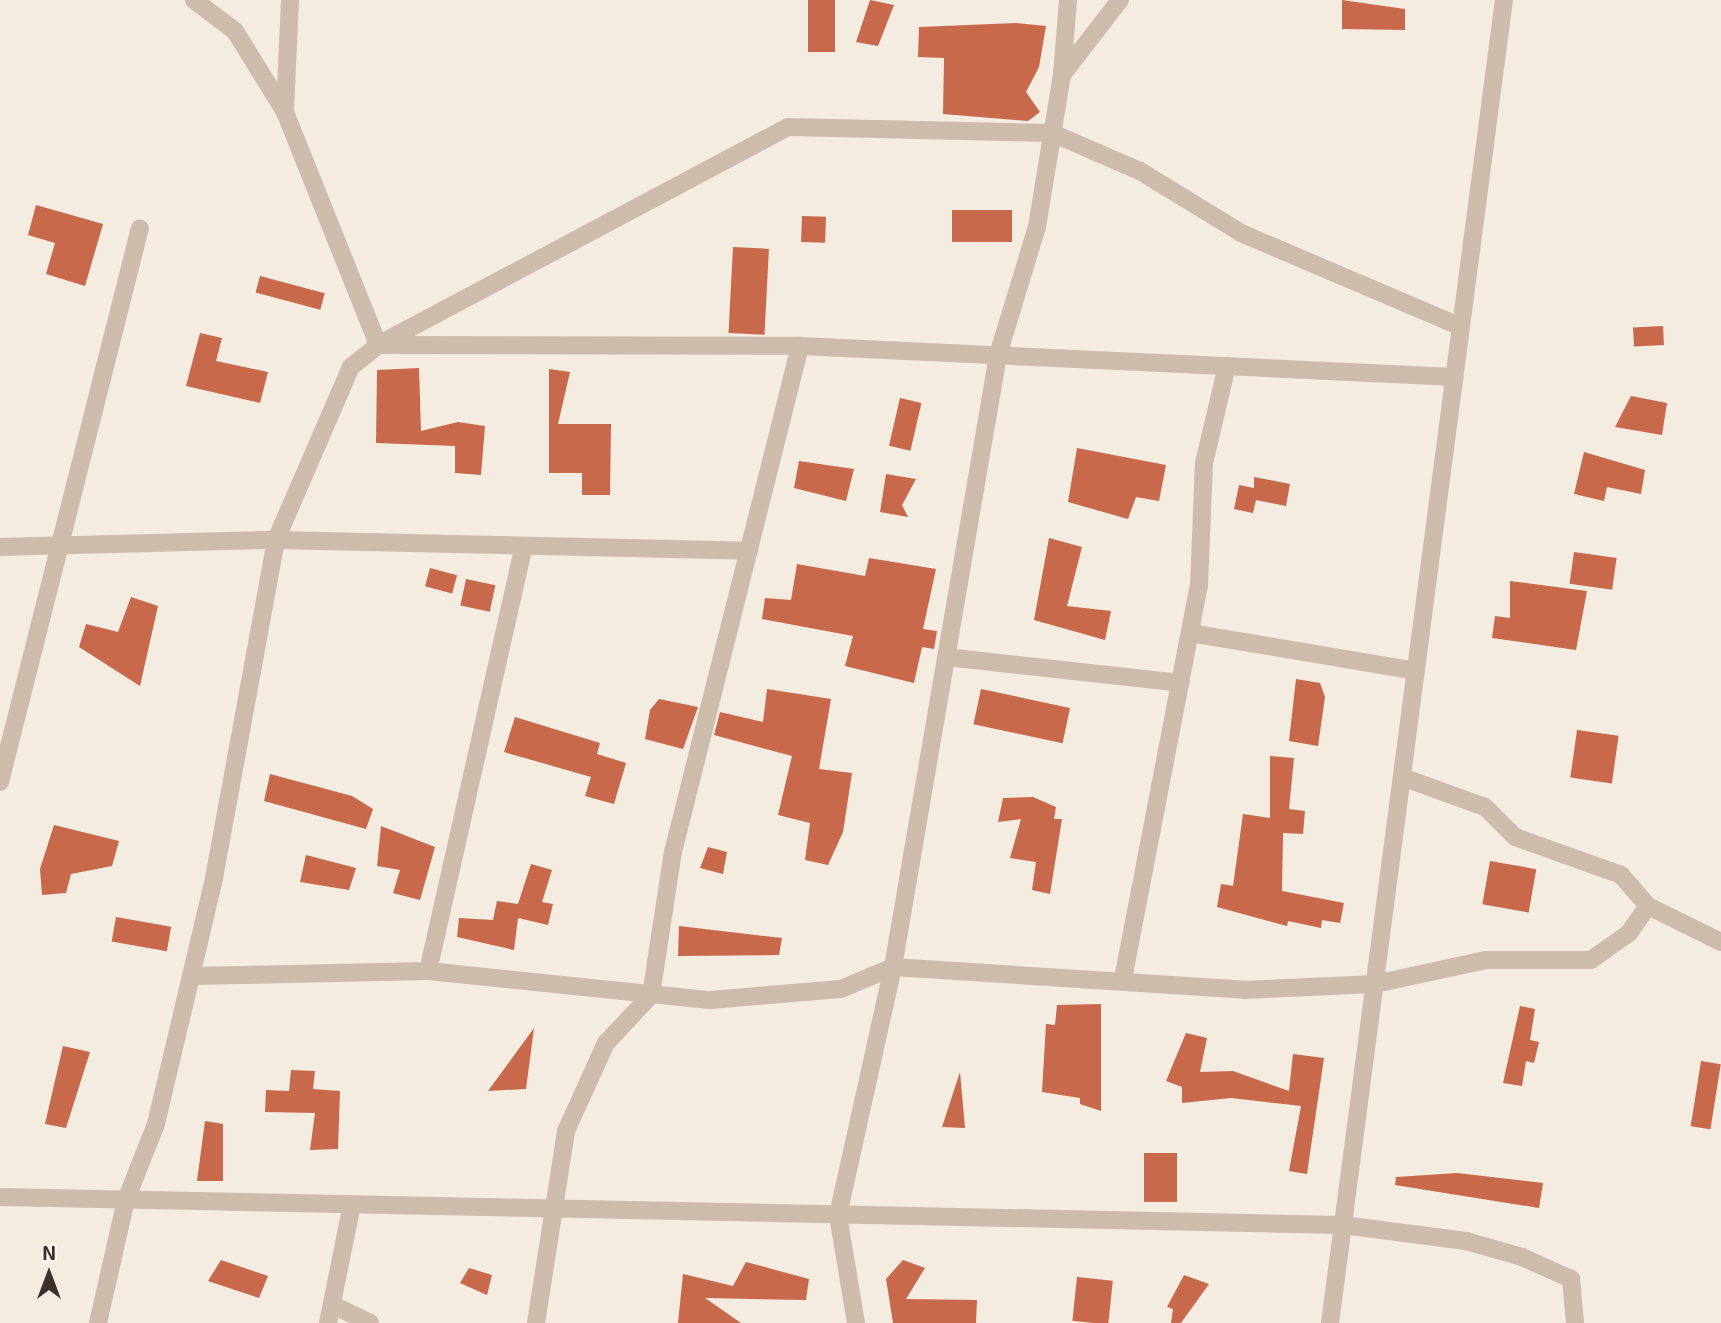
<!DOCTYPE html>
<style>
body{margin:0}
#map{position:relative;width:1721px;height:1323px;overflow:hidden;background:#f4ebe1;font-family:"Exo 2",sans-serif}
div>[style]{position:absolute}
.building>*{inset:0;background:#c8694b;transform-origin:0 0}
.minor>*{height:18px;margin:-9px;padding:0 9px;transform-origin:9px;border-radius:9px;background:#cdbbac}
span{translate:-50% -50%;white-space:nowrap;text-align:center;line-height:1.15;-webkit-text-stroke:5px #fbf5ee;paint-order:stroke}
.north{position:absolute;left:14px;top:1239px;width:70px;height:70px;-webkit-text-stroke:5px #fbf5ee;paint-order:stroke;rotate:0deg;font-size:19px;font-weight:700;line-height:28px;text-align:center;color:#3b302b}
.north::after{content:'';display:block;margin:auto;width:24px;height:32px;background:#3b302b;clip-path:polygon(50% 0,100% 100%,50% 72%,0 100%)}
</style>
<div id="map">
<div class="building">
<i style="left:808px;top:0;width:27px;height:52px"></i>
<i style="clip-path:polygon(870px 0,894px 5px,878px 46px,856px 42px)"></i>
<i style="clip-path:polygon(1342px 0,1405px 9px,1405px 30px,1342px 29px)"></i>
<i style="clip-path:polygon(1016px 23px,1046px 26px,1039px 67px,1026px 92px,1040px 112px,1028px 121px,943px 114px,944px 58px,918px 57px,919px 27px)"></i>
<i style="clip-path:polygon(36px 205px,103px 224px,85px 286px,46px 274px,55px 243px,28px 235px)"></i>
<i style="left:952px;top:210px;width:60px;height:32px"></i>
<i style="left:802px;top:216px;width:24px;height:26px;rotate:2deg"></i>
<i style="left:733px;top:247px;width:36px;height:86px;rotate:3deg"></i>
<i style="left:260px;top:276px;width:67px;height:17px;rotate:15deg"></i>
<i style="left:1663px;top:326px;width:19px;height:30px;rotate:87deg"></i>
<i style="clip-path:polygon(200px 333px,222px 338px,216px 361px,268px 372px,260px 403px,186px 386px)"></i>
<i style="clip-path:polygon(419px 368px,421px 431px,458px 422px,485px 426px,481px 475px,455px 473px,455px 446px,376px 443px,377px 370px)"></i>
<i style="clip-path:polygon(549px 369px,570px 372px,558px 424px,611px 424px,610px 495px,582px 495px,582px 473px,549px 473px)"></i>
<i style="clip-path:polygon(1631px 396px,1667px 403px,1662px 435px,1615px 427px)"></i>
<i style="left:900px;top:398px;width:22px;height:49px;rotate:13deg"></i>
<i style="clip-path:polygon(1077px 448px,1166px 465px,1159px 501px,1136px 497px,1128px 519px,1068px 502px)"></i>
<i style="clip-path:polygon(1584px 452px,1645px 470px,1641px 494px,1607px 487px,1604px 501px,1574px 494px)"></i>
<i style="clip-path:polygon(799px 461px,854px 469px,846px 501px,794px 488px)"></i>
<i style="clip-path:polygon(886px 474px,916px 479px,902px 505px,908px 517px,880px 512px)"></i>
<i style="clip-path:polygon(1254px 477px,1290px 484px,1286px 506px,1256px 500px,1253px 513px,1234px 509px,1239px 485px,1254px 488px)"></i>
<i style="clip-path:polygon(1049px 538px,1082px 547px,1067px 606px,1111px 611px,1105px 640px,1034px 620px)"></i>
<i style="left:1574px;top:552px;width:43px;height:32px;rotate:8deg"></i>
<i style="clip-path:polygon(869px 558px,936px 569px,923px 629px,937px 631px,934px 649px,922px 647px,914px 683px,845px 666px,853px 636px,762px 619px,765px 598px,791px 600px,797px 564px,865px 576px)"></i>
<i style="left:430px;top:568px;width:28px;height:19px;rotate:15deg"></i>
<i style="left:466px;top:579px;width:30px;height:27px;rotate:12deg"></i>
<i style="clip-path:polygon(1510px 581px,1587px 591px,1576px 650px,1492px 638px,1495px 616px,1510px 618px)"></i>
<i style="clip-path:polygon(131px 597px,158px 606px,140px 686px,79px 647px,86px 624px,118px 632px)"></i>
<i style="clip-path:polygon(1296px 679px,1320px 683px,1325px 697px,1318px 746px,1289px 741px)"></i>
<i style="clip-path:polygon(767px 689px,831px 699px,819px 769px,852px 773px,843px 832px,828px 865px,805px 860px,810px 823px,778px 815px,792px 756px,714px 735px,720px 712px,763px 722px)"></i>
<i style="left:981px;top:689px;width:91px;height:36px;rotate:12deg"></i>
<i style="clip-path:polygon(659px 699px,698px 707px,683px 749px,645px 739px,650px 710px)"></i>
<i style="clip-path:polygon(515px 717px,600px 743px,597px 754px,626px 763px,614px 804px,585px 796px,591px 777px,504px 752px)"></i>
<i style="left:1577px;top:730px;width:42px;height:48px;rotate:8deg"></i>
<i style="clip-path:polygon(1270px 756px,1294px 758px,1289px 809px,1305px 811px,1303px 834px,1283px 833px,1282px 891px,1344px 903px,1340px 923px,1322px 920px,1321px 928px,1288px 921px,1287px 926px,1217px 907px,1221px 884px,1233px 886px,1243px 814px,1270px 818px)"></i>
<i style="clip-path:polygon(270px 774px,352px 796px,373px 809px,366px 829px,264px 801px)"></i>
<i style="clip-path:polygon(1033px 797px,1056px 807px,1054px 819px,1062px 819px,1050px 894px,1032px 890px,1036px 862px,1010px 858px,1021px 819px,998px 822px,1003px 798px)"></i>
<i style="clip-path:polygon(54px 825px,119px 841px,112px 866px,71px 874px,66px 893px,42px 895px,40px 869px)"></i>
<i style="clip-path:polygon(381px 826px,435px 847px,420px 900px,393px 893px,400px 870px,377px 866px)"></i>
<i style="clip-path:polygon(708px 847px,727px 852px,723px 874px,700px 868px)"></i>
<i style="clip-path:polygon(306px 855px,356px 868px,349px 890px,300px 882px)"></i>
<i style="left:1490px;top:861px;width:47px;height:44px;rotate:10deg"></i>
<i style="clip-path:polygon(531px 864px,552px 870px,542px 902px,553px 904px,548px 925px,518px 918px,514px 950px,457px 937px,459px 918px,493px 920px,497px 901px,518px 904px)"></i>
<i style="left:116px;top:917px;width:56px;height:25px;rotate:10deg"></i>
<i style="clip-path:polygon(679px 926px,782px 938px,779px 955px,678px 956px)"></i>
<i style="clip-path:polygon(1101px 1004px,1101px 1111px,1080px 1104px,1080px 1098px,1042px 1092px,1046px 1024px,1055px 1025px,1057px 1005px)"></i>
<i style="clip-path:polygon(1520px 1006px,1535px 1009px,1530px 1040px,1539px 1042px,1534px 1063px,1526px 1061px,1522px 1086px,1503px 1083px)"></i>
<i style="clip-path:polygon(534px 1028px,526px 1089px,488px 1091px,510px 1061px)"></i>
<i style="clip-path:polygon(1186px 1033px,1207px 1038px,1200px 1072px,1233px 1071px,1289px 1091px,1293px 1054px,1324px 1058px,1307px 1174px,1289px 1171px,1301px 1106px,1231px 1098px,1182px 1103px,1182px 1087px,1166px 1081px)"></i>
<i style="clip-path:polygon(63px 1046px,90px 1052px,66px 1128px,45px 1124px)"></i>
<i style="left:1701px;top:1061px;width:20px;height:66px;rotate:9deg"></i>
<i style="clip-path:polygon(291px 1070px,315px 1071px,313px 1089px,340px 1091px,338px 1149px,310px 1150px,315px 1113px,265px 1112px,266px 1090px,289px 1091px)"></i>
<i style="clip-path:polygon(960px 1072px,965px 1128px,942px 1127px)"></i>
<i style="clip-path:polygon(205px 1121px,223px 1124px,223px 1181px,197px 1181px)"></i>
<i style="left:1144px;top:1153px;width:33px;height:49px"></i>
<i style="clip-path:polygon(1457px 1173px,1543px 1183px,1539px 1208px,1395px 1185px,1396px 1177px)"></i>
<i style="clip-path:polygon(221px 1260px,268px 1276px,259px 1298px,208px 1281px)"></i>
<i style="clip-path:polygon(903px 1260px,925px 1268px,906px 1299px,977px 1300px,976px 1323px,893px 1323px,886px 1279px)"></i>
<i style="clip-path:polygon(746px 1262px,809px 1279px,806px 1300px,705px 1298px,741px 1323px,678px 1323px,683px 1274px,733px 1286px)"></i>
<i style="clip-path:polygon(469px 1268px,492px 1275px,487px 1295px,460px 1283px)"></i>
<i style="clip-path:polygon(1184px 1275px,1209px 1284px,1181px 1323px,1171px 1323px,1173px 1309px,1167px 1307px)"></i>
<i style="left:1077px;top:1277px;width:36px;height:44px;rotate:6deg"></i>
</div>
<div class="minor">
<i style="left:194px;top:0;width:51px;rotate:37.1deg"></i>
<i style="left:235px;top:31px;width:95px;rotate:58.3deg"></i>
<i style="left:290px;top:0;width:112px;rotate:92.6deg"></i>
<i style="left:285px;top:112px;width:251px;rotate:68.2deg"></i>
<i style="left:378px;top:345px;width:464px;rotate:-28deg"></i>
<i style="left:788px;top:127px;width:264px;rotate:1.3deg"></i>
<i style="left:1052px;top:133px;width:96px;rotate:23.4deg"></i>
<i style="left:1140px;top:171px;width:119px;rotate:31.5deg"></i>
<i style="left:1241px;top:233px;width:239px;rotate:23.1deg"></i>
<i style="left:1062px;top:75px;width:75px;rotate:-85.4deg"></i>
<i style="left:0;top:547px;width:276px;rotate:-1.5deg"></i>
<i style="left:276px;top:540px;width:473px;rotate:1.3deg"></i>
<i style="left:1190px;top:633px;width:229px;rotate:9.5deg"></i>
<i style="left:946px;top:657px;width:236px;rotate:6.3deg"></i>
<i style="left:1402px;top:777px;width:88px;rotate:19.9deg"></i>
<i style="left:1485px;top:807px;width:42px;rotate:45deg"></i>
<i style="left:1515px;top:837px;width:113px;rotate:19.7deg"></i>
<i style="left:1621px;top:875px;width:41px;rotate:48.9deg"></i>
<i style="left:1648px;top:906px;width:81px;rotate:26.3deg"></i>
<i style="left:0;top:782px;width:571px;rotate:-75.82deg"></i>
<i style="left:428px;top:971px;width:433px;rotate:-77.3deg"></i>
<i style="left:191px;top:976px;width:237px;rotate:-1.2deg"></i>
<i style="left:428px;top:971px;width:283px;rotate:5.9deg"></i>
<i style="left:710px;top:1000px;width:131px;rotate:-4.8deg"></i>
<i style="left:841px;top:989px;width:56px;rotate:-22.9deg"></i>
<i style="left:893px;top:967px;width:353px;rotate:3.7deg"></i>
<i style="left:1245px;top:990px;width:130px;rotate:-2.6deg"></i>
<i style="left:1375px;top:984px;width:114px;rotate:-12.2deg"></i>
<i style="left:1486px;top:960px;width:105px"></i>
<i style="left:1591px;top:960px;width:47px;rotate:-35.4deg"></i>
<i style="left:1629px;top:933px;width:33px;rotate:-55deg"></i>
<i style="left:1123px;top:979px;width:400px;rotate:-79.1deg"></i>
<i style="left:1199px;top:586px;width:123px;rotate:-87.7deg"></i>
<i style="left:1204px;top:463px;width:100px;rotate:-76.7deg"></i>
<i style="left:0;top:1197px;width:1343px;rotate:1.19deg"></i>
<i style="left:1343px;top:1225px;width:124px;rotate:7.4deg"></i>
<i style="left:1466px;top:1241px;width:58px;rotate:15.9deg"></i>
<i style="left:1522px;top:1257px;width:54px;rotate:24.2deg"></i>
<i style="left:1571px;top:1279px;width:44px;rotate:84.8deg"></i>
<i style="left:333px;top:1305px;width:41px;rotate:25.9deg"></i>
<i style="left:98px;top:1323px;width:126px;rotate:-77.2deg"></i>
<i style="left:126px;top:1200px;width:82px;rotate:-68.5deg"></i>
<i style="left:156px;top:1124px;width:253px;rotate:-76.7deg"></i>
<i style="left:214px;top:878px;width:344px;rotate:-79.6deg"></i>
<i style="left:276px;top:540px;width:189px;rotate:-66.6deg"></i>
<i style="left:351px;top:367px;width:35px;rotate:-39deg"></i>
<i style="left:378px;top:345px;width:422px;rotate:0.1deg"></i>
<i style="left:800px;top:346px;width:655px;rotate:2.71deg"></i>
<i style="left:328px;top:1323px;width:121px;rotate:-78.6deg"></i>
<i style="left:536px;top:1323px;width:194px;rotate:-81.1deg"></i>
<i style="left:566px;top:1131px;width:97px;rotate:-65.6deg"></i>
<i style="left:606px;top:1043px;width:66px;rotate:-46.8deg"></i>
<i style="left:651px;top:995px;width:145px;rotate:-81.3deg"></i>
<i style="left:673px;top:852px;width:522px;rotate:-75.91deg"></i>
<i style="left:856px;top:1323px;width:109px;rotate:-99.5deg"></i>
<i style="left:838px;top:1215px;width:254px;rotate:-77.5deg"></i>
<i style="left:893px;top:967px;width:621px;rotate:-80.26deg"></i>
<i style="left:998px;top:355px;width:134px;rotate:-73.1deg"></i>
<i style="left:1037px;top:227px;width:154px;rotate:-80.7deg"></i>
<i style="left:1062px;top:75px;width:95px;rotate:-52.3deg"></i>
<i style="left:1330px;top:1323px;width:1334px;rotate:-82.51deg"></i>
</div>
<div class="north">N</div>
</div>
